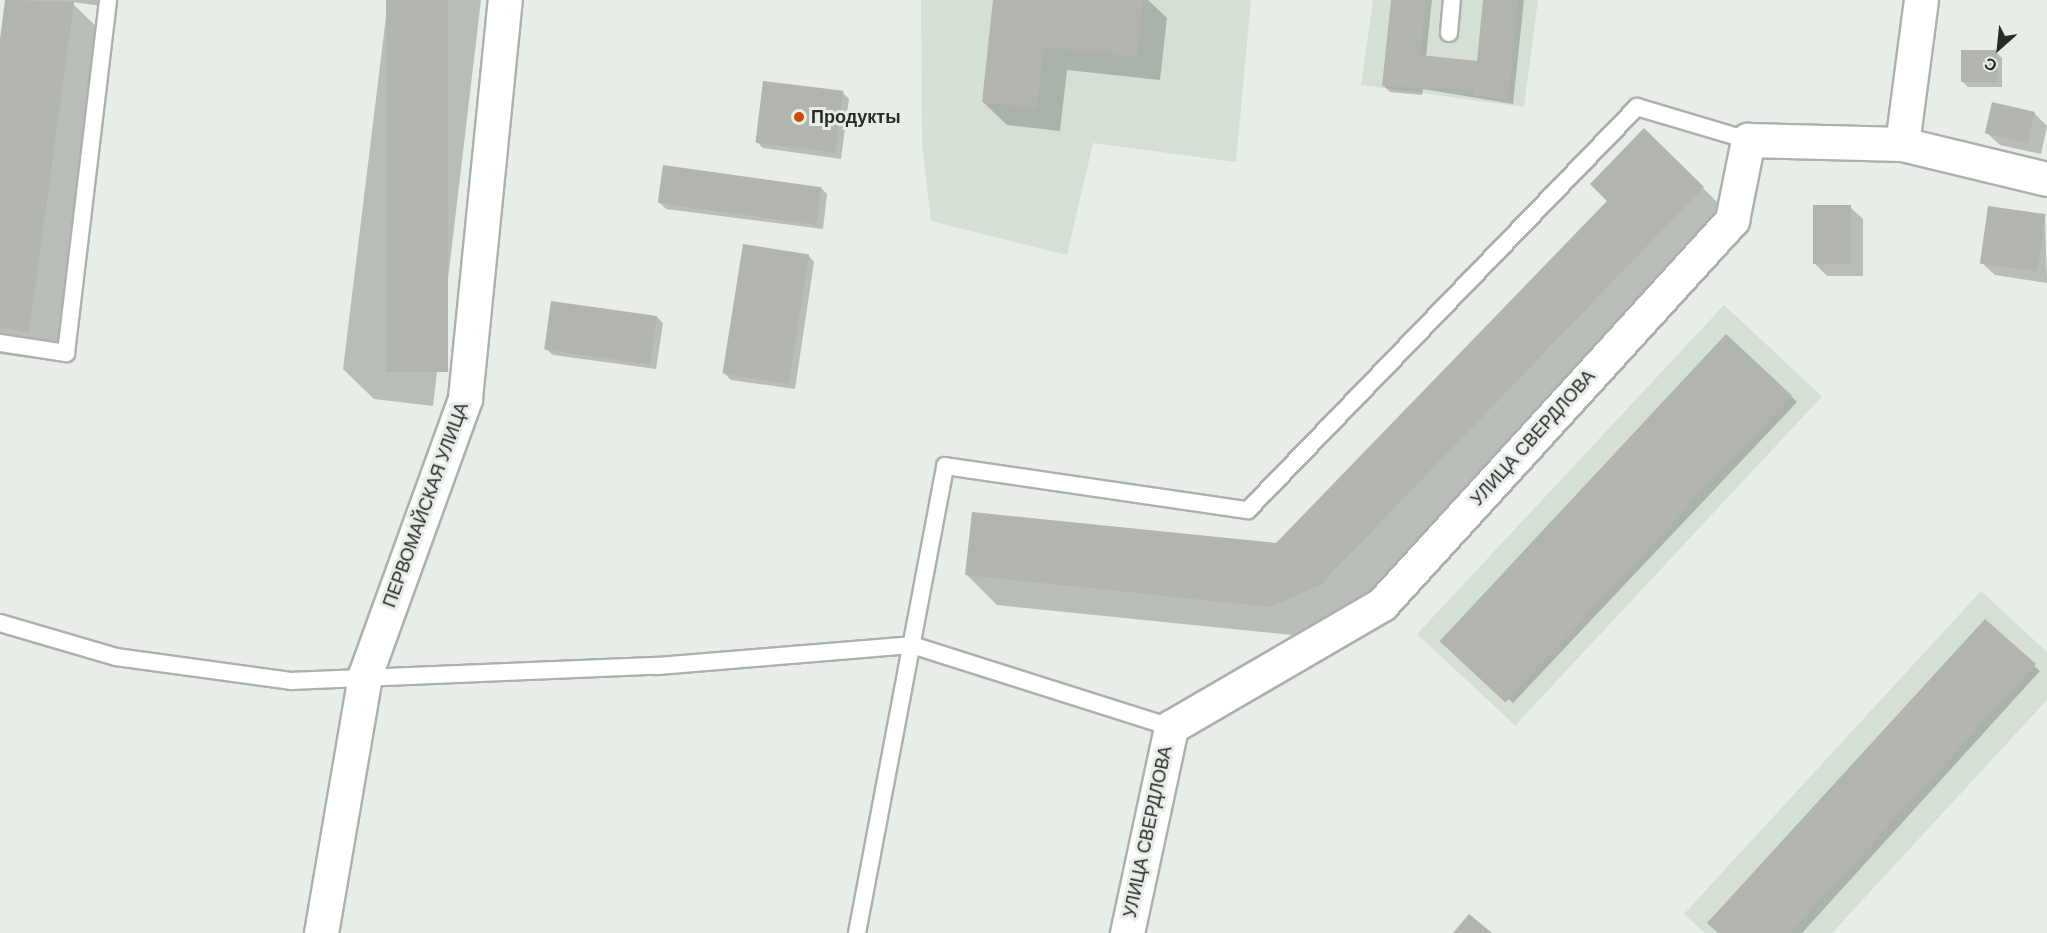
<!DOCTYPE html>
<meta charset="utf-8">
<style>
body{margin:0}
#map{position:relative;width:2047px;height:933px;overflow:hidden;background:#e7ede7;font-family:"DM Sans",sans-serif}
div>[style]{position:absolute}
.built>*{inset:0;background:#d5e0d5;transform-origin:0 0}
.shadow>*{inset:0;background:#0003}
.building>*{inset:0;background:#b2b4ae;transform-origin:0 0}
.roads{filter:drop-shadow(2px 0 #acb1ac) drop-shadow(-2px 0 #acb1ac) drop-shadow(0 2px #acb1ac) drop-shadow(0 -2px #acb1ac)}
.service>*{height:16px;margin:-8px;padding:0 8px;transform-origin:8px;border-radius:8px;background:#fff}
.minor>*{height:33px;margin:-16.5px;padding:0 16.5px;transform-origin:16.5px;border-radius:16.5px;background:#fff}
.dots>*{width:16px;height:16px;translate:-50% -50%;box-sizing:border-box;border:3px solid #e7ede7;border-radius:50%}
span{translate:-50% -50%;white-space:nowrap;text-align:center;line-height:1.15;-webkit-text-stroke:6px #e7ede7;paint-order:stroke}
.poi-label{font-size:18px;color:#292b29;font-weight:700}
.left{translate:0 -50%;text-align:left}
.street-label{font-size:18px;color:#292b29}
.north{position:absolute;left:1969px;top:18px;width:60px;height:60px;-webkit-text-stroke:4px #e7ede7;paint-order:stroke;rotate:207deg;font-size:16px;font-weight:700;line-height:24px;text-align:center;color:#292b29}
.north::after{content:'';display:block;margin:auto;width:21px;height:27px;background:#292b29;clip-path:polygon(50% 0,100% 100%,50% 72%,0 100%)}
</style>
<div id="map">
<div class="built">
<i style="clip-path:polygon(921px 0,1251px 0,1236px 162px,1093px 143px,1067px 255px,931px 221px,922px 145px)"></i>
<i style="clip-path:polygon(1373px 0,1538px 0,1524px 107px,1361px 85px)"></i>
<i style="left:1724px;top:305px;width:134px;height:450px;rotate:43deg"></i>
<i style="clip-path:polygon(1981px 591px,2047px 652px,2047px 700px,1832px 933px,1705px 933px,1684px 914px)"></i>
</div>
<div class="shadow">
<i style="clip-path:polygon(7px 0,104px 0,103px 6px,71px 2px,104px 34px,59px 362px,0 354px,0 50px)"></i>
<i style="clip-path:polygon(388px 0,481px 0,433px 406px,374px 399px,343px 369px)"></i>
<i style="clip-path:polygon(994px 0,1148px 0,1167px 18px,1160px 80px,1067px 70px,1060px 131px,1007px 125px,983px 102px)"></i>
<i style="clip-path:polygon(1393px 0,1432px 0,1426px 57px,1478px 63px,1485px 0,1524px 0,1513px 104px,1423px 89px,1422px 95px,1390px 92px,1384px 86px)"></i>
<i style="clip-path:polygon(1996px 52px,2002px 58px,2002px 87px,1968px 87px,1962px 81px)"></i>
<i style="clip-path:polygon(843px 93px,849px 99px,841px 159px,763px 148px,757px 142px)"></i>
<i style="clip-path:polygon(2034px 113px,2047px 126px,2041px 154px,2000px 145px,1987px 133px)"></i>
<i style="clip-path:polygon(821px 188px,827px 194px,823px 229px,666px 209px,660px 203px)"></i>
<i style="clip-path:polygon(1703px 188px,1733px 218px,1351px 615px,1301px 636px,997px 605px,967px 575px,1277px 545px)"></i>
<i style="clip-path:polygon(1850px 207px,1863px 219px,1863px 276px,1827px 276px,1814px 263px)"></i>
<i style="clip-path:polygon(2045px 216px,2047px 283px,1995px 275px,1982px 263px)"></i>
<i style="clip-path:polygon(808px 255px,814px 262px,795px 389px,731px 380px,725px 374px)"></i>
<i style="clip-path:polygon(657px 317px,663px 323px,656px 369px,553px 355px,546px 349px)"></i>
<i style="clip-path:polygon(1791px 396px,1797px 402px,1513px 703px,1443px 643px)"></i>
<i style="clip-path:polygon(2034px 666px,2040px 671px,1802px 933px,1719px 933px)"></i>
</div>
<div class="building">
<i style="clip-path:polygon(5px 0,74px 2px,29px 332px,0 328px,0 39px)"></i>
<i style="left:386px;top:0;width:62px;height:372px"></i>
<i style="clip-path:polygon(993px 0,1143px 0,1137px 57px,1044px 47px,1037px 108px,982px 102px)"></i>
<i style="clip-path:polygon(1391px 0,1426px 0,1420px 55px,1477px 61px,1483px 0,1518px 0,1508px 99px,1474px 96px,1474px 90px,1382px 86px)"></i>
<i style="left:1961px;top:50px;width:36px;height:32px"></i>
<i style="left:763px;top:81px;width:81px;height:62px;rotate:7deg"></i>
<i style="left:1992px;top:102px;width:44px;height:32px;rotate:13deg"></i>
<i style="clip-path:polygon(1644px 128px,1704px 187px,1320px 585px,1270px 607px,965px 575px,972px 512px,1276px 543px,1607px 201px,1590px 184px)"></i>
<i style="left:663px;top:165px;width:160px;height:38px;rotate:8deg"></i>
<i style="left:1851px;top:205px;width:59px;height:38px;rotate:90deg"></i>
<i style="left:1988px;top:206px;width:58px;height:58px;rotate:8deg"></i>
<i style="left:743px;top:244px;width:67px;height:131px;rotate:9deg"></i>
<i style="left:551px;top:301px;width:107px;height:49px;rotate:8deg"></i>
<i style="left:1726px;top:334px;width:90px;height:420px;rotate:43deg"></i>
<i style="clip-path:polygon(1985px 619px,2036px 664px,1791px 933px,1718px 933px,1707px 923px)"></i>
<i style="clip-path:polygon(1469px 914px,1492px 933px,1453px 933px)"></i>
</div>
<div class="roads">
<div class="service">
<i style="left:1449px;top:33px;width:33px;rotate:-85deg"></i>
<i style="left:0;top:343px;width:67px;rotate:8.6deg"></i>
<i style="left:66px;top:353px;width:355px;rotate:-83.2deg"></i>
<i style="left:0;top:623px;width:121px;rotate:16.3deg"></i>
<i style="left:116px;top:657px;width:178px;rotate:7.8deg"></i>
<i style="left:292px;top:681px;width:365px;rotate:-2.4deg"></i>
<i style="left:657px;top:666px;width:256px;rotate:-4.7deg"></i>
<i style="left:912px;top:645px;width:272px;rotate:17.6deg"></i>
<i style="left:857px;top:933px;width:475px;rotate:-79.3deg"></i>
<i style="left:945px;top:466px;width:306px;rotate:8.3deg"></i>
<i style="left:1248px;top:510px;width:560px;rotate:-46.01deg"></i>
<i style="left:1637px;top:107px;width:116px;rotate:16.6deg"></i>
</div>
<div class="minor">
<i style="left:1902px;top:144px;width:145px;rotate:-82.5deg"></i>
<i style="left:321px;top:933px;width:262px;rotate:-80.3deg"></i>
<i style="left:365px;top:675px;width:294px;rotate:-70.1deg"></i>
<i style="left:465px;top:398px;width:400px;rotate:-84.3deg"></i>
<i style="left:1127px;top:933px;width:211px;rotate:-77.9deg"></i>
<i style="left:1171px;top:727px;width:244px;rotate:-30.2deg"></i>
<i style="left:1382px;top:604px;width:520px;rotate:-47.65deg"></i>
<i style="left:1732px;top:220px;width:82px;rotate:-78.7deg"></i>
<i style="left:1748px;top:140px;width:154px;rotate:1.5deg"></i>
<i style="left:1902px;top:144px;width:149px;rotate:13.6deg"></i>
</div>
</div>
<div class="dots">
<i style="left:799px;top:117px;background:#ce4a02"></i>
</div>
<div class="poi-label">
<span class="left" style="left:811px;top:117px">Продукты</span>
</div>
<div class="street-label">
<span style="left:1533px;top:438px;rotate:-48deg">УЛИЦА СВЕРДЛОВА</span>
<span style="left:426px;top:505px;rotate:-70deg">ПЕРВОМАЙСКАЯ УЛИЦА</span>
<span style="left:1148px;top:832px;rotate:-78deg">УЛИЦА СВЕРДЛОВА</span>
</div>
<div class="north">С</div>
</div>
